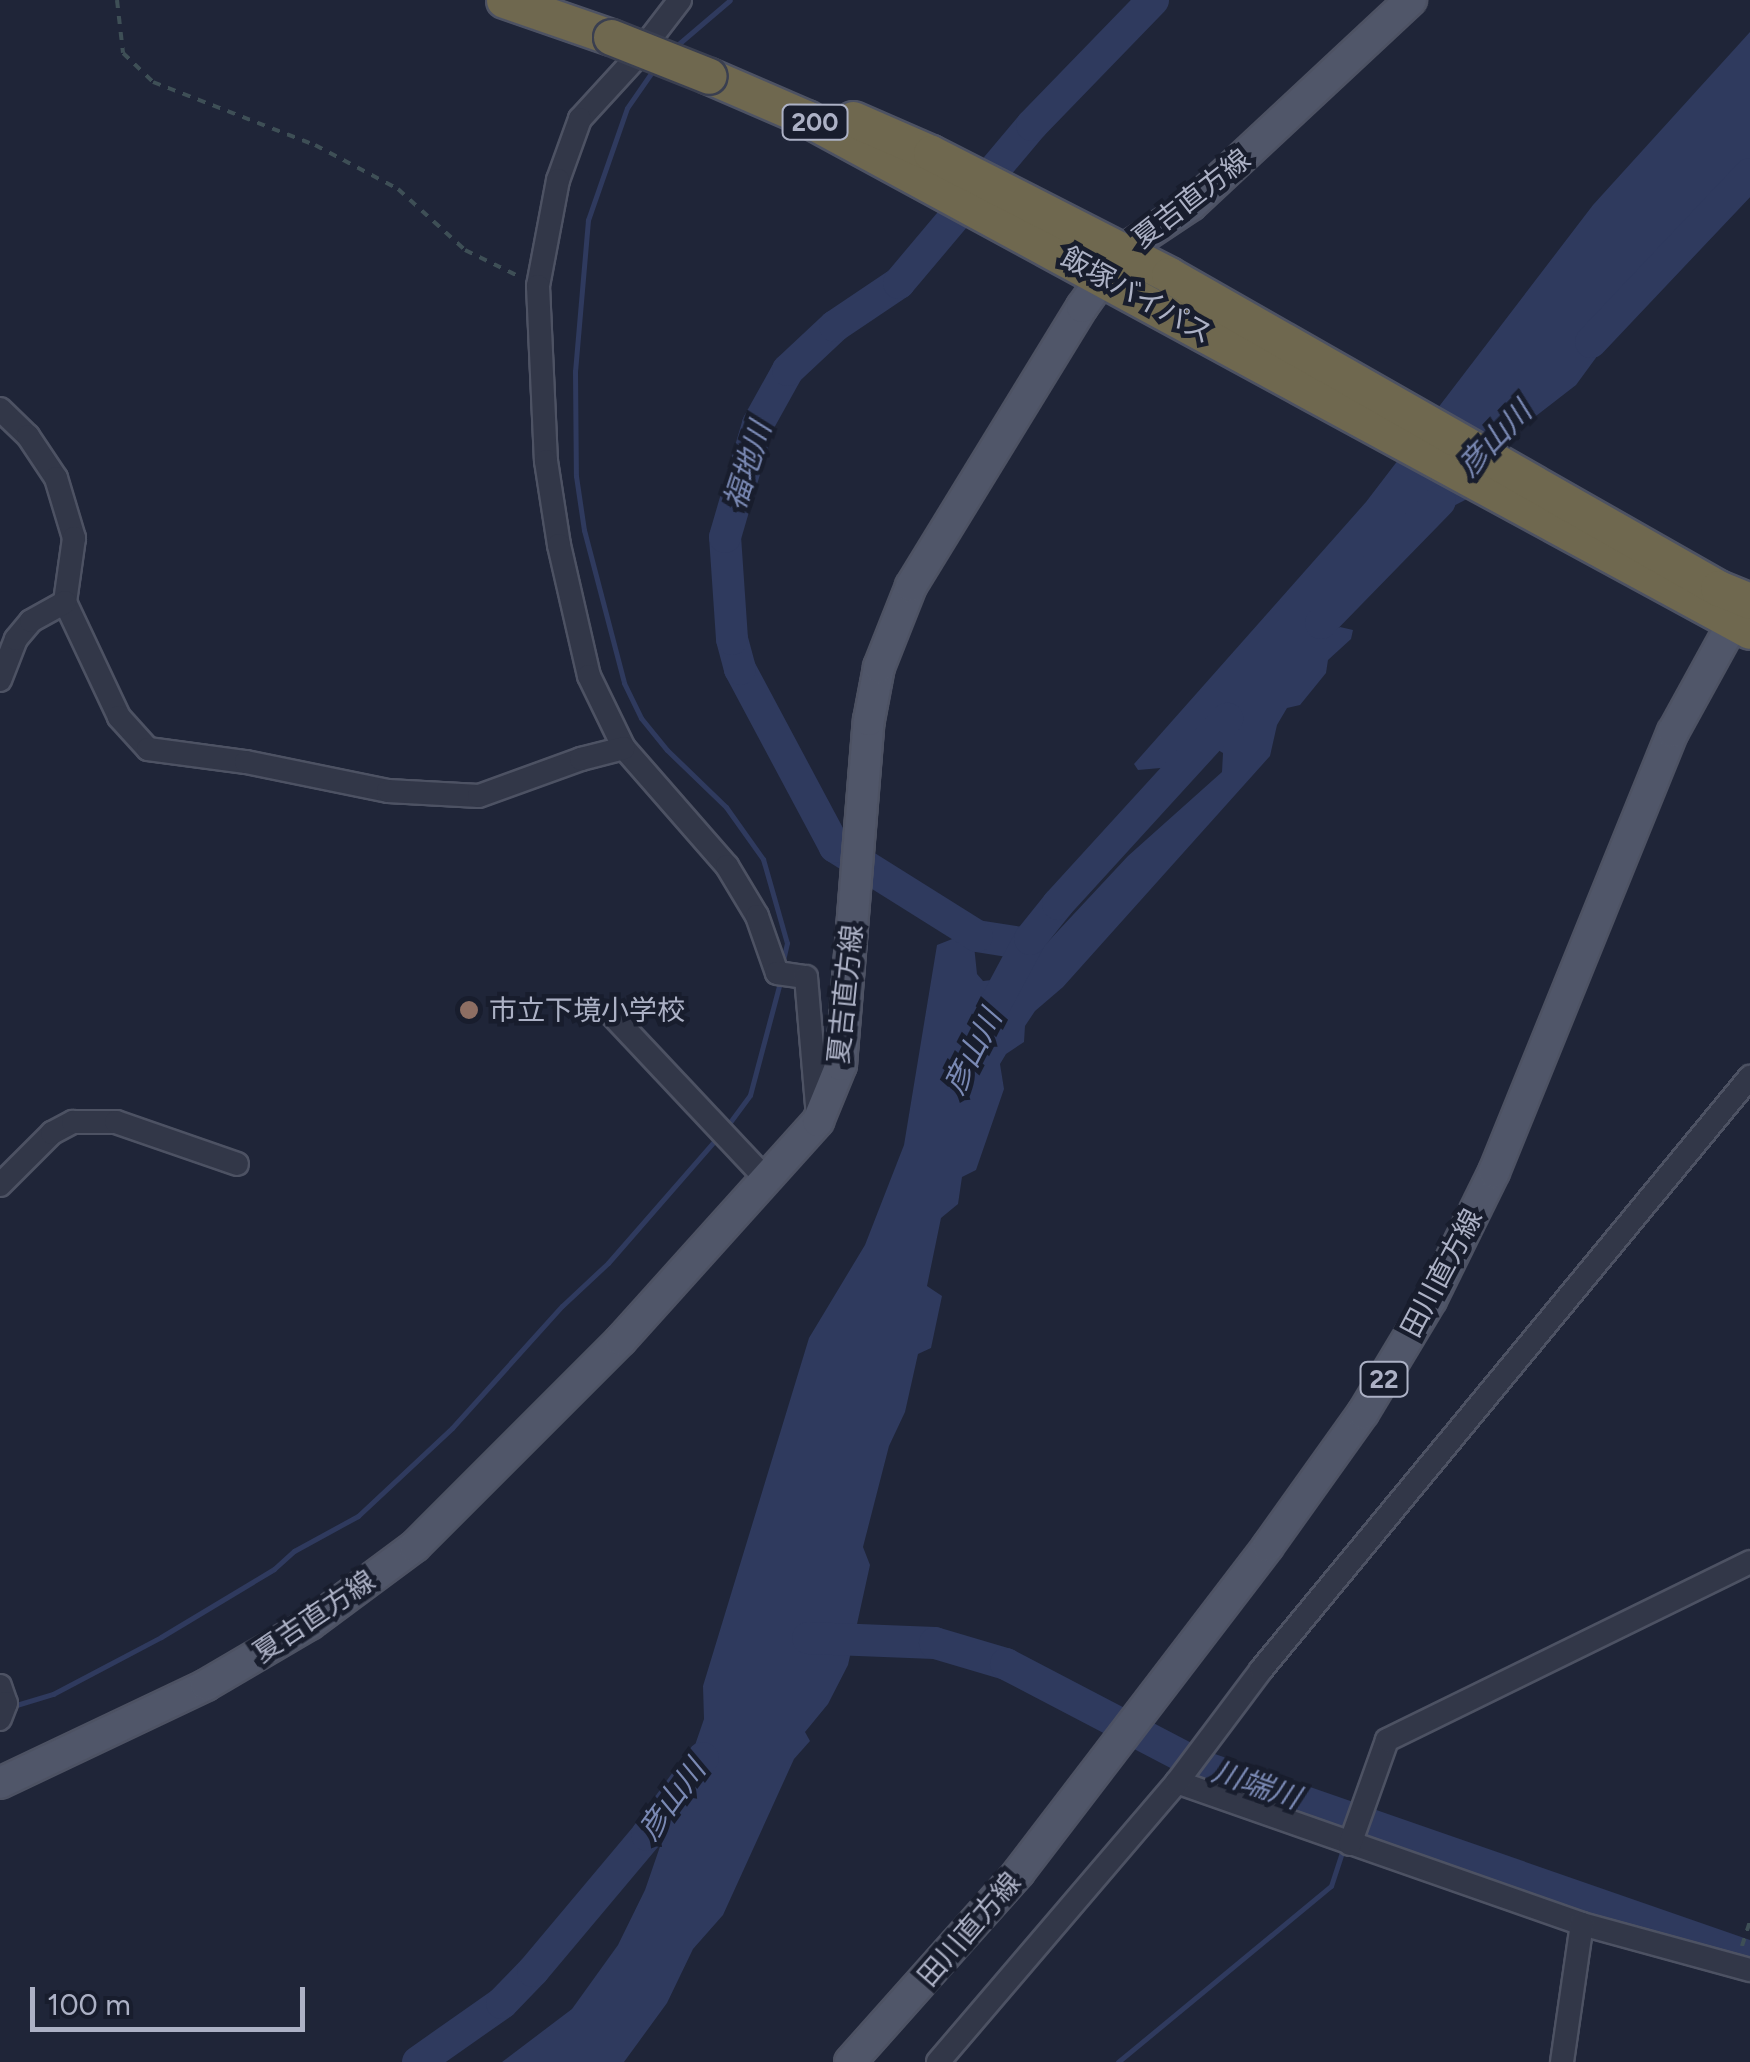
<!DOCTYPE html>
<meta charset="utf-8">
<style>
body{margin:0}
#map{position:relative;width:1750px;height:2062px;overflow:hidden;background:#1f2538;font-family:Figtree,"Noto Sans JP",sans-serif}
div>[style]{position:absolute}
.water>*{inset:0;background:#2f3a5e}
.stream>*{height:5px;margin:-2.5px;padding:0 2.5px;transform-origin:2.5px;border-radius:2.5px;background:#2f3a5e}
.river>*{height:32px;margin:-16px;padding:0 16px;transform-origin:16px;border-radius:16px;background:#2f3a5e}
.path>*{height:4px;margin-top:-2px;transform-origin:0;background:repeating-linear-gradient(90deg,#3e4f56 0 8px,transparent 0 16px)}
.roads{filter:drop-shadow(2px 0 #4d5263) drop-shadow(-2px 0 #4d5263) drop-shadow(0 2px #4d5263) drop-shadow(0 -2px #4d5263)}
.minor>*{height:22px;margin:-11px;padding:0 11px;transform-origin:11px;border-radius:11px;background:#323748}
.major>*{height:30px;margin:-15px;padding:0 15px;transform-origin:15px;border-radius:15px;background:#505669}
.highway>*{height:35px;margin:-17.5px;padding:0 17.5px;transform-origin:17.5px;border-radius:17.5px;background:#6f684f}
.bridges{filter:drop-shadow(2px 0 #3a3f50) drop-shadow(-2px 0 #3a3f50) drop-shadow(0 2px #3a3f50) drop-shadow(0 -2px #3a3f50)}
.highway-bridge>*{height:35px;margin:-17.5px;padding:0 17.5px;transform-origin:17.5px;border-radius:17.5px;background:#6f684f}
.dots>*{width:28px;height:28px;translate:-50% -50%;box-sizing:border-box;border:5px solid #181d2d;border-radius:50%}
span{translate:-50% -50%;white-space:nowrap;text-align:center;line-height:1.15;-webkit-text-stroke:9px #181d2d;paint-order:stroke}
.shield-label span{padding:2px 8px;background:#181d2d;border:2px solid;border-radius:8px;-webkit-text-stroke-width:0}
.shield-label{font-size:25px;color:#acb1c5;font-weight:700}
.street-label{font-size:28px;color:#acb1c5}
.poi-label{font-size:28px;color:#acb1c5}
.left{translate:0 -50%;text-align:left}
.water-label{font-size:30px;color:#7a89b4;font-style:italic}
.scale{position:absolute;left:30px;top:1987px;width:275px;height:45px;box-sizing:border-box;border:5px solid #acb1c5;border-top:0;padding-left:12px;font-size:30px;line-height:35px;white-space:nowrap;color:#acb1c5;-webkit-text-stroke:8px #181d2d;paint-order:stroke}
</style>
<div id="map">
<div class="water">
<i style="clip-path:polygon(1750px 32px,1750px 163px,1676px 258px,1628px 294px,1606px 344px,1576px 385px,1514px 433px,1467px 499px,1436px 515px,1420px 530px,1399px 535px,1317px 633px,1321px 638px,1340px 627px,1353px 630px,1351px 639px,1328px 660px,1326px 673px,1300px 705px,1287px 708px,1277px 725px,1270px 756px,1063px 987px,1035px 1011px,1025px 1026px,1024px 1042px,1006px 1054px,1000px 1064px,1004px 1089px,976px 1170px,962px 1177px,958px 1204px,941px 1218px,927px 1286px,942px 1296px,931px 1348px,918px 1354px,905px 1412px,889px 1446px,863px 1547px,870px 1565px,848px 1665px,828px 1704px,805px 1732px,810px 1741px,794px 1759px,723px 1915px,693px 1949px,667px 2003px,624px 2062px,502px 2062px,572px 2009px,618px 1945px,645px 1890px,704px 1719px,703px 1686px,809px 1338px,865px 1245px,904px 1145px,937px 945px,965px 934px,973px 936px,977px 974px,983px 981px,1001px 979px,1044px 946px,1128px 856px,1222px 772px,1223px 753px,1208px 744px,1172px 767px,1138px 770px,1134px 764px,1366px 502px,1593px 205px)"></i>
</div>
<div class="stream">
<i style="left:675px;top:47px;width:72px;rotate:-40.5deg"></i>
<i style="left:654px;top:69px;width:47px;rotate:124.7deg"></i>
<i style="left:627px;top:108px;width:119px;rotate:109.2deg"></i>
<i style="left:588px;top:220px;width:152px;rotate:94.9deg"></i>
<i style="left:575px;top:371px;width:105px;rotate:89.5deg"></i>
<i style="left:576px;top:476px;width:55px;rotate:81.6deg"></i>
<i style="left:584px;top:530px;width:158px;rotate:75.3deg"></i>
<i style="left:624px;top:683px;width:39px;rotate:64deg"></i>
<i style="left:641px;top:718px;width:41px;rotate:50.9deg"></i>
<i style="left:667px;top:750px;width:82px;rotate:44deg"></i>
<i style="left:726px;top:807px;width:64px;rotate:54.6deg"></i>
<i style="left:763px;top:859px;width:87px;rotate:74.1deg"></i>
<i style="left:787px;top:943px;width:18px;rotate:103deg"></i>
<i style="left:725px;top:1129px;width:42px;rotate:-53.7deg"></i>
<i style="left:750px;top:1095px;width:117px;rotate:-75.1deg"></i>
<i style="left:13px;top:1706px;width:42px;rotate:-16.7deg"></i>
<i style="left:53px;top:1694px;width:122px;rotate:-27.8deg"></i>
<i style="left:161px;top:1637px;width:132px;rotate:-31deg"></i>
<i style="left:274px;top:1569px;width:27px;rotate:-42deg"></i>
<i style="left:294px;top:1551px;width:73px;rotate:-28.7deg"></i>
<i style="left:358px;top:1516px;width:129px;rotate:-43.1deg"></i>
<i style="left:452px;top:1428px;width:164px;rotate:-48deg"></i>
<i style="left:562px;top:1306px;width:63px;rotate:-43.1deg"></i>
<i style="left:608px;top:1263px;width:167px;rotate:-48.9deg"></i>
<i style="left:1118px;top:2062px;width:276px;rotate:-39.6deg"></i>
<i style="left:1331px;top:1886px;width:39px;rotate:-72deg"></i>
</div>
<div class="river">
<i style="left:1591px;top:342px;width:231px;rotate:-46.6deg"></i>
<i style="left:1321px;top:623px;width:170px;rotate:-45.7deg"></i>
<i style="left:1027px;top:944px;width:51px;rotate:-170.9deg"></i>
<i style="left:977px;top:936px;width:168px;rotate:-147.9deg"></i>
<i style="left:835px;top:847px;width:202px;rotate:-118.1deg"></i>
<i style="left:740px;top:669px;width:31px;rotate:-105deg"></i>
<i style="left:732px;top:639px;width:102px;rotate:-93.9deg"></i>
<i style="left:725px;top:537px;width:118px;rotate:-73.7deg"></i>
<i style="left:758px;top:424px;width:62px;rotate:-60.9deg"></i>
<i style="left:788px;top:370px;width:64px;rotate:-43.1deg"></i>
<i style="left:835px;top:326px;width:77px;rotate:-33.9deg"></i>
<i style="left:899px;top:283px;width:207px;rotate:-49.9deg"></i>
<i style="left:1032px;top:125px;width:174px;rotate:-45.9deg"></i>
<i style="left:992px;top:1010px;width:81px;rotate:-61.8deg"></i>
<i style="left:1030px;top:939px;width:45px;rotate:-51.3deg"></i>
<i style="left:1058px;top:904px;width:251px;rotate:-47.6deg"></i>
<i style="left:808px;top:1638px;width:127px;rotate:2.3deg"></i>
<i style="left:935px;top:1643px;width:74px;rotate:16.5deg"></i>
<i style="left:1006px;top:1664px;width:220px;rotate:27.6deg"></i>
<i style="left:1201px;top:1766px;width:581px;rotate:19.18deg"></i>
<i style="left:418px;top:2062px;width:103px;rotate:-35.1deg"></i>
<i style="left:502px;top:2003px;width:45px;rotate:-45.9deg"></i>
<i style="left:533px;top:1971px;width:177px;rotate:-50deg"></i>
<i style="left:647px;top:1835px;width:95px;rotate:-54deg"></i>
</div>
<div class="path">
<i style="left:117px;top:0;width:53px;rotate:83.5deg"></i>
<i style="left:123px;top:53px;width:42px;rotate:44deg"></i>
<i style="left:153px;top:82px;width:174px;rotate:21.3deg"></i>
<i style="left:315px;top:145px;width:94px;rotate:27.9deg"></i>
<i style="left:398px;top:189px;width:91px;rotate:42.3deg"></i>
<i style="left:465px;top:250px;width:61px;rotate:26.1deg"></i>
<i style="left:1742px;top:1946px;width:25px;rotate:-72deg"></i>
</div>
<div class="roads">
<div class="minor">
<i style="left:680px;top:0;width:76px;rotate:127.5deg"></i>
<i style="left:634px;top:60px;width:80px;rotate:132.5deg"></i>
<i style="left:580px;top:119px;width:65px;rotate:109.8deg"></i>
<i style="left:558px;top:180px;width:108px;rotate:100.7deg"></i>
<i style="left:538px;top:286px;width:175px;rotate:87.4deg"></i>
<i style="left:546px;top:461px;width:85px;rotate:81.2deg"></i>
<i style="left:559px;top:545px;width:134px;rotate:77.1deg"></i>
<i style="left:589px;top:676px;width:80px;rotate:64.1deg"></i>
<i style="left:624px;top:748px;width:157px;rotate:48.9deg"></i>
<i style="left:727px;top:866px;width:58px;rotate:59deg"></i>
<i style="left:757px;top:916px;width:60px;rotate:70.7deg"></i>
<i style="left:777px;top:973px;width:29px;rotate:8deg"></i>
<i style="left:806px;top:977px;width:140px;rotate:85.1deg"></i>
<i style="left:0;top:409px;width:39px;rotate:44deg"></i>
<i style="left:28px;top:436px;width:50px;rotate:56.3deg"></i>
<i style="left:56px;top:478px;width:63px;rotate:73.3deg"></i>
<i style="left:74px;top:538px;width:65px;rotate:98deg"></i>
<i style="left:65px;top:602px;width:127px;rotate:64.8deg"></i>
<i style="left:119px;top:717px;width:43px;rotate:47.8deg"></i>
<i style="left:148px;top:749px;width:99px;rotate:7.6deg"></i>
<i style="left:246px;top:762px;width:145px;rotate:11.5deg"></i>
<i style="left:388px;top:791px;width:91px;rotate:3.1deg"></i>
<i style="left:479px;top:796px;width:109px;rotate:-19.9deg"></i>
<i style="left:581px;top:759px;width:44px;rotate:-14.3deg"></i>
<i style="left:0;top:680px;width:44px;rotate:-68.7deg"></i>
<i style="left:16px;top:639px;width:23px;rotate:-50deg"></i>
<i style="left:31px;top:621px;width:39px;rotate:-29deg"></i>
<i style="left:613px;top:1016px;width:225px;rotate:46.8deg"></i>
<i style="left:0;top:1185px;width:74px;rotate:-45deg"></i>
<i style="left:52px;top:1133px;width:24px;rotate:-28deg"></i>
<i style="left:73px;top:1122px;width:43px"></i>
<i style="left:116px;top:1122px;width:128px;rotate:19.1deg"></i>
<i style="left:0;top:1686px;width:18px;rotate:71deg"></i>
<i style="left:6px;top:1703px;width:17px;rotate:111deg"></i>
<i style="left:1177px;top:1782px;width:429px;rotate:19.3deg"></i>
<i style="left:1582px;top:1924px;width:174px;rotate:15.3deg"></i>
<i style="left:1350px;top:1844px;width:110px;rotate:-70.4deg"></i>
<i style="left:1387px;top:1740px;width:404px;rotate:-26.1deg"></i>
<i style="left:938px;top:2062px;width:368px;rotate:-49.5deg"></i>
<i style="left:1177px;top:1782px;width:140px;rotate:-53.1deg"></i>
<i style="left:1261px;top:1670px;width:769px;rotate:-50.49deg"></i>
<i style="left:1562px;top:2062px;width:139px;rotate:-81.8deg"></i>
</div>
<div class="major">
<i style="left:0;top:1783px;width:228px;rotate:-25.4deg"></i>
<i style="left:206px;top:1685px;width:121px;rotate:-30.4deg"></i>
<i style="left:310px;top:1624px;width:131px;rotate:-36.6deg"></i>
<i style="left:415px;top:1546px;width:291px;rotate:-45deg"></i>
<i style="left:621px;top:1340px;width:295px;rotate:-48deg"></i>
<i style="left:818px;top:1121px;width:61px;rotate:-67.7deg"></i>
<i style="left:841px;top:1065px;width:346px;rotate:-85.4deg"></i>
<i style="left:869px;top:720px;width:54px;rotate:-79.3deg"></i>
<i style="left:879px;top:667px;width:87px;rotate:-68.4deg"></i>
<i style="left:911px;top:586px;width:327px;rotate:-58.5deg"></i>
<i style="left:1082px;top:307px;width:69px;rotate:-54.5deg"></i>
<i style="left:1122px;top:251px;width:83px;rotate:-33.7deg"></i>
<i style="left:1191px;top:205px;width:301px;rotate:-43deg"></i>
<i style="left:850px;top:2062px;width:254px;rotate:-48.3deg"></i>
<i style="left:1019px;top:1872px;width:410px;rotate:-52.6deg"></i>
<i style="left:1268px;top:1546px;width:163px;rotate:-54.5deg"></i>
<i style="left:1363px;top:1413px;width:132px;rotate:-59deg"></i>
<i style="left:1431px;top:1300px;width:143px;rotate:-63.8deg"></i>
<i style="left:1494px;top:1172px;width:475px;rotate:-67.9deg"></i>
<i style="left:1673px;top:732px;width:149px;rotate:-61.2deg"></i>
</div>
<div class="highway">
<i style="left:504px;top:0;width:113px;rotate:19.1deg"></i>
<i style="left:709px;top:76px;width:106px;rotate:23.4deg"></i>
<i style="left:806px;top:118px;width:1074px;rotate:28.52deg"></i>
<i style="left:853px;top:119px;width:85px;rotate:23.6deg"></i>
<i style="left:931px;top:153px;width:267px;rotate:27.1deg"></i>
<i style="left:1169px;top:275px;width:632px;rotate:29.69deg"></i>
<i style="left:1718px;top:588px;width:35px;rotate:22deg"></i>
</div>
</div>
<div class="bridges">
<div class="highway-bridge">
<i style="left:611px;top:37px;width:105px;rotate:21.7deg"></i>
</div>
</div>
<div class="dots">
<i style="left:469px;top:1010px;background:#8d6e63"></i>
</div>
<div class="shield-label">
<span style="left:815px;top:122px">200</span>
<span style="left:1384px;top:1379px">22</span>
</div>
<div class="street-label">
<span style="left:1191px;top:198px;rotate:-38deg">夏吉直方線</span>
<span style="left:1137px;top:295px;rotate:29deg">飯塚バイパス</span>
<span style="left:845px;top:994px;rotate:-84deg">夏吉直方線</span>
<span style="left:1441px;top:1273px;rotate:-62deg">田川直方線</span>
<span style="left:314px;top:1616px;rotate:-34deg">夏吉直方線</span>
<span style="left:969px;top:1929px;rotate:-49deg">田川直方線</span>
</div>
<div class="poi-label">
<span class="left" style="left:489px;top:1010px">市立下境小学校</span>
</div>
<div class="water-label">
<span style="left:1495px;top:439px;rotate:-46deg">彦山川</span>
<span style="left:748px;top:466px;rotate:-72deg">福地川</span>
<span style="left:973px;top:1052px;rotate:-63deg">彦山川</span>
<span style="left:1256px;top:1785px;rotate:19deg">川端川</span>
<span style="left:672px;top:1800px;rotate:-54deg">彦山川</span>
</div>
<div class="scale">100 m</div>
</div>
